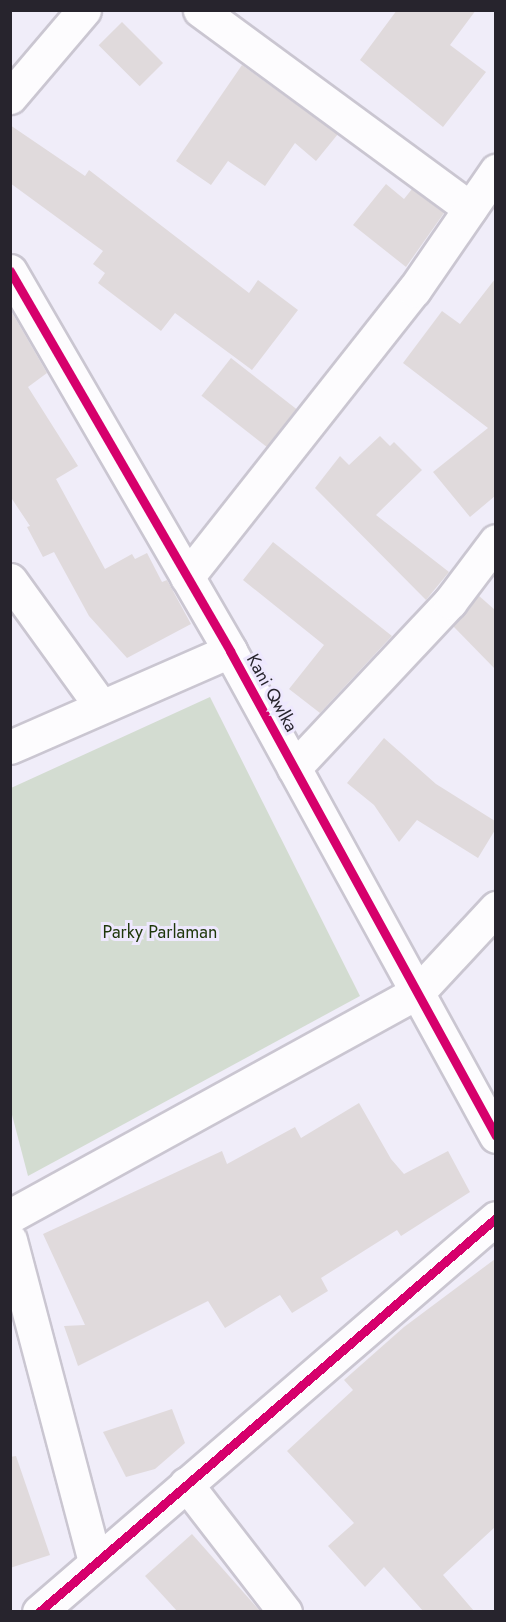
<!DOCTYPE html>
<style>
body{margin:0}
#map{position:relative;width:506px;height:1622px;overflow:hidden;background:#f0edf9;font-family:Jost,sans-serif}
div>[style]{position:absolute}
.green>*{inset:0;background:#d3dcd1}
.building>*{inset:0;background:#e0dadc;transform-origin:0 0}
.roads{filter:drop-shadow(2px 0 #cac6d1) drop-shadow(-2px 0 #cac6d1) drop-shadow(0 2px #cac6d1) drop-shadow(0 -2px #cac6d1)}
.street>*{height:33px;margin:-16.5px;padding:0 16.5px;transform-origin:16.5px;border-radius:16.5px;background:#fdfcfe}
.secondary>*{height:33px;margin:-16.5px;padding:0 16.5px;transform-origin:16.5px;border-radius:16.5px;background:#fdfcfe}
.cycleway>*{height:9px;margin:-4.5px;padding:0 4.5px;transform-origin:4.5px;border-radius:4.5px;background:#d6006c}
span{translate:-50% -50%;white-space:nowrap;text-align:center;line-height:1.15;-webkit-text-stroke:6px #eee8fe;paint-order:stroke}
.street-label{font-size:18px;color:#27242d}
.park-label{font-size:18px;color:#1e370a}
.frame{position:absolute;inset:0;border:12px solid #27242d;pointer-events:none}
</style>
<div id="map">
<div class="green">
<i style="clip-path:polygon(210px 697px,360px 996px,28px 1176px,11px 1111px,11px 788px)"></i>
</div>
<div class="building">
<i style="clip-path:polygon(397px 10px,476px 10px,450px 45px,486px 72px,443px 127px,360px 60px)"></i>
<i style="left:122px;top:22px;width:58px;height:33px;rotate:45deg"></i>
<i style="clip-path:polygon(242px 65px,338px 134px,316px 161px,295px 143px,265px 186px,228px 161px,211px 185px,176px 161px)"></i>
<i style="clip-path:polygon(10px 125px,85px 176px,89px 170px,249px 293px,258px 280px,298px 310px,252px 370px,175px 313px,161px 331px,98px 283px,105px 273px,93px 264px,103px 251px,10px 183px)"></i>
<i style="clip-path:polygon(386px 184px,404px 199px,412px 189px,444px 213px,406px 267px,353px 225px)"></i>
<i style="clip-path:polygon(495px 279px,495px 496px,470px 517px,433px 472px,488px 428px,403px 363px,442px 311px,460px 324px)"></i>
<i style="clip-path:polygon(10px 309px,47px 373px,28px 387px,78px 466px,56px 479px,105px 569px,132px 554px,135px 559px,147px 553px,162px 582px,167px 580px,191px 624px,127px 658px,89px 616px,54px 552px,43px 557px,27px 527px,30px 526px,10px 496px)"></i>
<i style="left:231px;top:358px;width:83px;height:48px;rotate:38deg"></i>
<i style="clip-path:polygon(380px 436px,390px 446px,394px 442px,422px 470px,376px 515px,449px 572px,426px 600px,315px 488px,340px 456px,349px 465px)"></i>
<i style="clip-path:polygon(273px 542px,392px 636px,320px 713px,289px 689px,324px 645px,243px 580px)"></i>
<i style="clip-path:polygon(478px 595px,495px 610px,495px 669px,453px 626px)"></i>
<i style="clip-path:polygon(384px 738px,436px 784px,495px 821px,495px 830px,478px 858px,417px 820px,399px 842px,374px 805px,347px 783px)"></i>
<i style="clip-path:polygon(359px 1103px,391px 1159px,404px 1174px,448px 1151px,470px 1192px,401px 1236px,397px 1230px,321px 1278px,328px 1291px,292px 1313px,280px 1295px,225px 1328px,208px 1301px,78px 1366px,64px 1326px,85px 1325px,43px 1234px,222px 1151px,227px 1164px,295px 1127px,301px 1138px)"></i>
<i style="clip-path:polygon(495px 1259px,495px 1527px,443px 1575px,474px 1611px,423px 1611px,384px 1567px,365px 1587px,328px 1546px,354px 1523px,287px 1451px,353px 1390px,344px 1380px,404px 1327px)"></i>
<i style="clip-path:polygon(172px 1409px,185px 1443px,155px 1469px,126px 1477px,103px 1432px)"></i>
<i style="clip-path:polygon(16px 1456px,50px 1555px,10px 1568px,10px 1457px)"></i>
<i style="clip-path:polygon(192px 1534px,260px 1611px,177px 1611px,145px 1576px)"></i>
</div>
<div class="roads">
<div class="street">
<i style="left:200px;top:10px;width:335px;rotate:36.3deg"></i>
<i style="left:10px;top:97px;width:114px;rotate:-49.6deg"></i>
<i style="left:187px;top:577px;width:366px;rotate:-51.7deg"></i>
<i style="left:414px;top:290px;width:145px;rotate:-55.4deg"></i>
<i style="left:10px;top:580px;width:154px;rotate:54.2deg"></i>
<i style="left:10px;top:747px;width:240px;rotate:-23.6deg"></i>
<i style="left:294px;top:768px;width:228px;rotate:-46.8deg"></i>
<i style="left:450px;top:602px;width:76px;rotate:-53deg"></i>
<i style="left:10px;top:1216px;width:465px;rotate:-28.8deg"></i>
<i style="left:418px;top:992px;width:115px;rotate:-47.1deg"></i>
<i style="left:10px;top:1240px;width:333px;rotate:75.2deg"></i>
<i style="left:186px;top:1484px;width:162px;rotate:52.3deg"></i>
<i style="left:39px;top:1612px;width:603px;rotate:-40.77deg"></i>
</div>
<div class="secondary">
<i style="left:10px;top:271px;width:439px;rotate:59.9deg"></i>
<i style="left:230px;top:651px;width:553px;rotate:61.26deg"></i>
</div>
</div>
<div class="cycleway">
<i style="left:10px;top:271px;width:439px;rotate:59.9deg"></i>
<i style="left:230px;top:651px;width:553px;rotate:61.26deg"></i>
<i style="left:39px;top:1612px;width:603px;rotate:-40.77deg"></i>
</div>
<div class="street-label">
<span style="left:272px;top:693px;rotate:61deg">Kani Qwlka</span>
</div>
<div class="park-label">
<span style="left:160px;top:932px">Parky Parlaman</span>
</div>
<div class="frame"></div>
</div>
